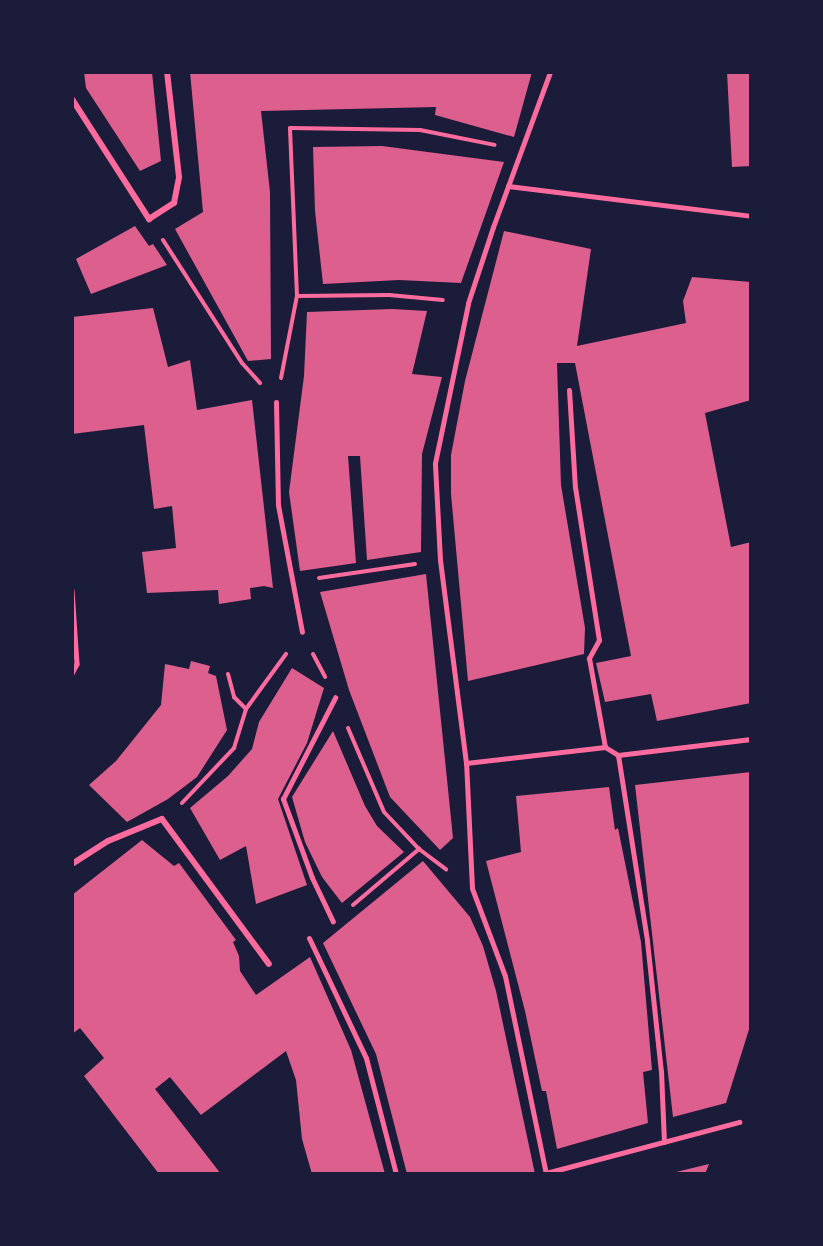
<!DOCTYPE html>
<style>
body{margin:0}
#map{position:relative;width:823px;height:1246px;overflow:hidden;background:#1b1b3a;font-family:Montserrat,sans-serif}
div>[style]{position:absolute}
.building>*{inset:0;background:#dd5f8e}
.path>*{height:4px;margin:-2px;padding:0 2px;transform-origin:2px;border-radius:2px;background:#ff6b9d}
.service>*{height:4.5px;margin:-2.25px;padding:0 2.25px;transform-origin:2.25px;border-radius:2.25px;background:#ff6b9d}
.pedestrian>*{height:5px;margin:-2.5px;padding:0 2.5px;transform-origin:2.5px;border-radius:2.5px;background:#ff6b9d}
.minor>*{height:6px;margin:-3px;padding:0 3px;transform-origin:3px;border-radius:3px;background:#ff6b9d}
span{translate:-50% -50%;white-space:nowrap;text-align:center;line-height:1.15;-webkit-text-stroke:4.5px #1b1b3a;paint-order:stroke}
.frame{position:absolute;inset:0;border:74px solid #1b1b3a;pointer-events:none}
</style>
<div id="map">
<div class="building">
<i style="clip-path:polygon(84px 72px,152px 72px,161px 161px,140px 171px,86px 88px)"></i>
<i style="clip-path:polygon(190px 72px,532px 72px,514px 137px,435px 115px,436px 107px,261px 111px,270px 192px,271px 359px,248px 361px,175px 229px,203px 212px)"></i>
<i style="clip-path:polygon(727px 72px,751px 72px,751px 166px,732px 167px)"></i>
<i style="clip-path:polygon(382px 146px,504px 162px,461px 283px,399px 280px,323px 284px,315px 211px,313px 147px)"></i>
<i style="clip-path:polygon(135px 226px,149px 246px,153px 244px,167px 265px,91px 294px,76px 259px)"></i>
<i style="clip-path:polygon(504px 231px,591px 249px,577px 346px,686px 323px,683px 301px,692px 277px,751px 282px,751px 400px,705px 413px,731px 547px,751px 542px,751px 703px,657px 721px,651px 694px,605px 702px,596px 663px,631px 656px,575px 363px,557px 363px,561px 485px,585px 628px,584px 654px,468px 681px,451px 494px,451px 455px,465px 381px)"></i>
<i style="clip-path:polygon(153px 308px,168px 367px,190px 360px,197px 410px,252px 400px,273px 588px,264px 586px,250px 588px,251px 599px,219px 604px,218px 590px,147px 593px,142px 552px,176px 548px,172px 506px,154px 509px,144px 425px,72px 434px,72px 317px)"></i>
<i style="clip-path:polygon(392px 309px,427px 311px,412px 374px,442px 377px,422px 454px,421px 552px,367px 560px,360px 456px,348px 456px,356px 563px,300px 571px,289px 492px,304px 376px,307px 312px)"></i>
<i style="clip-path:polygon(426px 574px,453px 838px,440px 850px,390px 797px,349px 690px,320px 592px)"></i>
<i style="clip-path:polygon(191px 661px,210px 666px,208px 673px,216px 676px,227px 730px,197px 777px,168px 799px,127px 822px,89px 785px,116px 761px,161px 705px,165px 664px,189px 669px)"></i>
<i style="clip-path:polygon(292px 668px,324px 688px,307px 743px,278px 799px,307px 885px,256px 904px,246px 846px,220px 860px,190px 808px,228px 776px,252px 749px,259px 722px)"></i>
<i style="clip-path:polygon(333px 731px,365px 806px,377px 826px,404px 852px,342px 903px,322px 877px,305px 842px,292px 797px)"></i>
<i style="clip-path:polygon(751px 772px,751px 1023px,726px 1103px,673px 1117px,635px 785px)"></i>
<i style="clip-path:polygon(609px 787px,615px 830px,618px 828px,641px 942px,652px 1070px,643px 1072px,648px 1123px,557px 1149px,546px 1091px,542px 1091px,525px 1011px,486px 861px,521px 852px,516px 796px)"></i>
<i style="clip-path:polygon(142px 840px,174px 866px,179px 863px,236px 940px,233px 942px,239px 956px,240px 971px,256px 995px,310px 957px,351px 1050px,385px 1174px,312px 1174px,302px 1139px,296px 1080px,286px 1051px,201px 1115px,170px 1077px,155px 1089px,221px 1174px,159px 1174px,84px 1076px,104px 1058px,80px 1028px,72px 1034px,72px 895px)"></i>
<i style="clip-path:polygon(423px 861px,470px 917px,483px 946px,496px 991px,535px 1174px,407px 1174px,376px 1054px,323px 943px)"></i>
<i style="clip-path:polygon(709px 1164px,705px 1174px,672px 1174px,672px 1173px)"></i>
</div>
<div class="path">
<i style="left:163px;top:240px;width:146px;rotate:57.3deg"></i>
<i style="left:242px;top:363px;width:27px;rotate:48deg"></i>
<i style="left:297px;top:296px;width:92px;rotate:-0.6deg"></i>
<i style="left:389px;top:295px;width:54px;rotate:5.3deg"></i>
<i style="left:281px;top:378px;width:84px;rotate:-79deg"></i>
<i style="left:297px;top:296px;width:168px;rotate:-92.4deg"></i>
<i style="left:290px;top:128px;width:130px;rotate:0.9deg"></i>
<i style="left:420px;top:130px;width:76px;rotate:11.3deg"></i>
<i style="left:319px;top:578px;width:97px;rotate:-8.3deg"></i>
<i style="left:313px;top:654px;width:26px;rotate:62deg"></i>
<i style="left:228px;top:674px;width:24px;rotate:75deg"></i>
<i style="left:234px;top:697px;width:17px;rotate:45deg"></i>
<i style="left:348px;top:728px;width:91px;rotate:66.8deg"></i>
<i style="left:384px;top:812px;width:51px;rotate:46.6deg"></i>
<i style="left:419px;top:849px;width:34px;rotate:37deg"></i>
<i style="left:182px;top:803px;width:76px;rotate:-46.6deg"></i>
<i style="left:234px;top:748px;width:41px;rotate:-72.9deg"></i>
<i style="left:246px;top:709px;width:68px;rotate:-54deg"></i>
<i style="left:353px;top:905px;width:87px;rotate:-40.3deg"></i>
</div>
<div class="service">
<i style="left:72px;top:590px;width:74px;rotate:86.1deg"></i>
<i style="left:77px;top:664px;width:11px;rotate:117deg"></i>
<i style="left:333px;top:922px;width:49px;rotate:-115.5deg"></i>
<i style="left:312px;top:878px;width:84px;rotate:-110.2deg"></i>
<i style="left:283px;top:799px;width:114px;rotate:-62.8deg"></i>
</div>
<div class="pedestrian">
<i style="left:508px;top:186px;width:245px;rotate:7deg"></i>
<i style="left:569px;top:390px;width:97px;rotate:86.5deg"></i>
<i style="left:575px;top:487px;width:155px;rotate:81.1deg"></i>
<i style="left:599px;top:640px;width:21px;rotate:119deg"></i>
<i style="left:589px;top:658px;width:90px;rotate:79.8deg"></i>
<i style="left:276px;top:402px;width:103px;rotate:88.9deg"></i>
<i style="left:278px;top:505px;width:129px;rotate:79.3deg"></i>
<i style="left:618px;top:755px;width:188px;rotate:81.1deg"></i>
<i style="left:647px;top:941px;width:131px;rotate:83.9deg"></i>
<i style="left:661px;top:1071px;width:71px;rotate:87.6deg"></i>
<i style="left:466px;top:763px;width:140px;rotate:-6.6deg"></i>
<i style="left:605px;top:747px;width:15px;rotate:32deg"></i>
<i style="left:618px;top:755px;width:134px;rotate:-6.9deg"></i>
<i style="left:309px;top:938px;width:133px;rotate:64.6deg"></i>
<i style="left:366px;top:1058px;width:120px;rotate:75.5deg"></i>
<i style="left:546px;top:1173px;width:200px;rotate:-14.8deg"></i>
<i style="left:546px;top:1174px;width:202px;rotate:-101.7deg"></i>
<i style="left:505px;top:976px;width:94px;rotate:-110.6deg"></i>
<i style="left:472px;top:888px;width:125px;rotate:-92.7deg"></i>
<i style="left:466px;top:763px;width:205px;rotate:-97.3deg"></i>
<i style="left:440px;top:560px;width:97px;rotate:-93deg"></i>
<i style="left:435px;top:463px;width:163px;rotate:-78.3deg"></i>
<i style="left:468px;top:303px;width:80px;rotate:-71.8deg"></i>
<i style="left:493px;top:227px;width:165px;rotate:-69.8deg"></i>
</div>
<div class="minor">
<i style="left:72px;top:99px;width:143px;rotate:57.3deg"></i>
<i style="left:149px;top:219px;width:30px;rotate:-33deg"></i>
<i style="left:174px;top:203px;width:26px;rotate:-79deg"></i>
<i style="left:179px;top:177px;width:106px;rotate:-96.5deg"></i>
<i style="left:72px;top:864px;width:43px;rotate:-32.6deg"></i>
<i style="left:108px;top:841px;width:58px;rotate:-22.2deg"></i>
<i style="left:162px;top:819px;width:180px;rotate:53.6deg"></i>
</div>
<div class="frame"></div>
</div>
